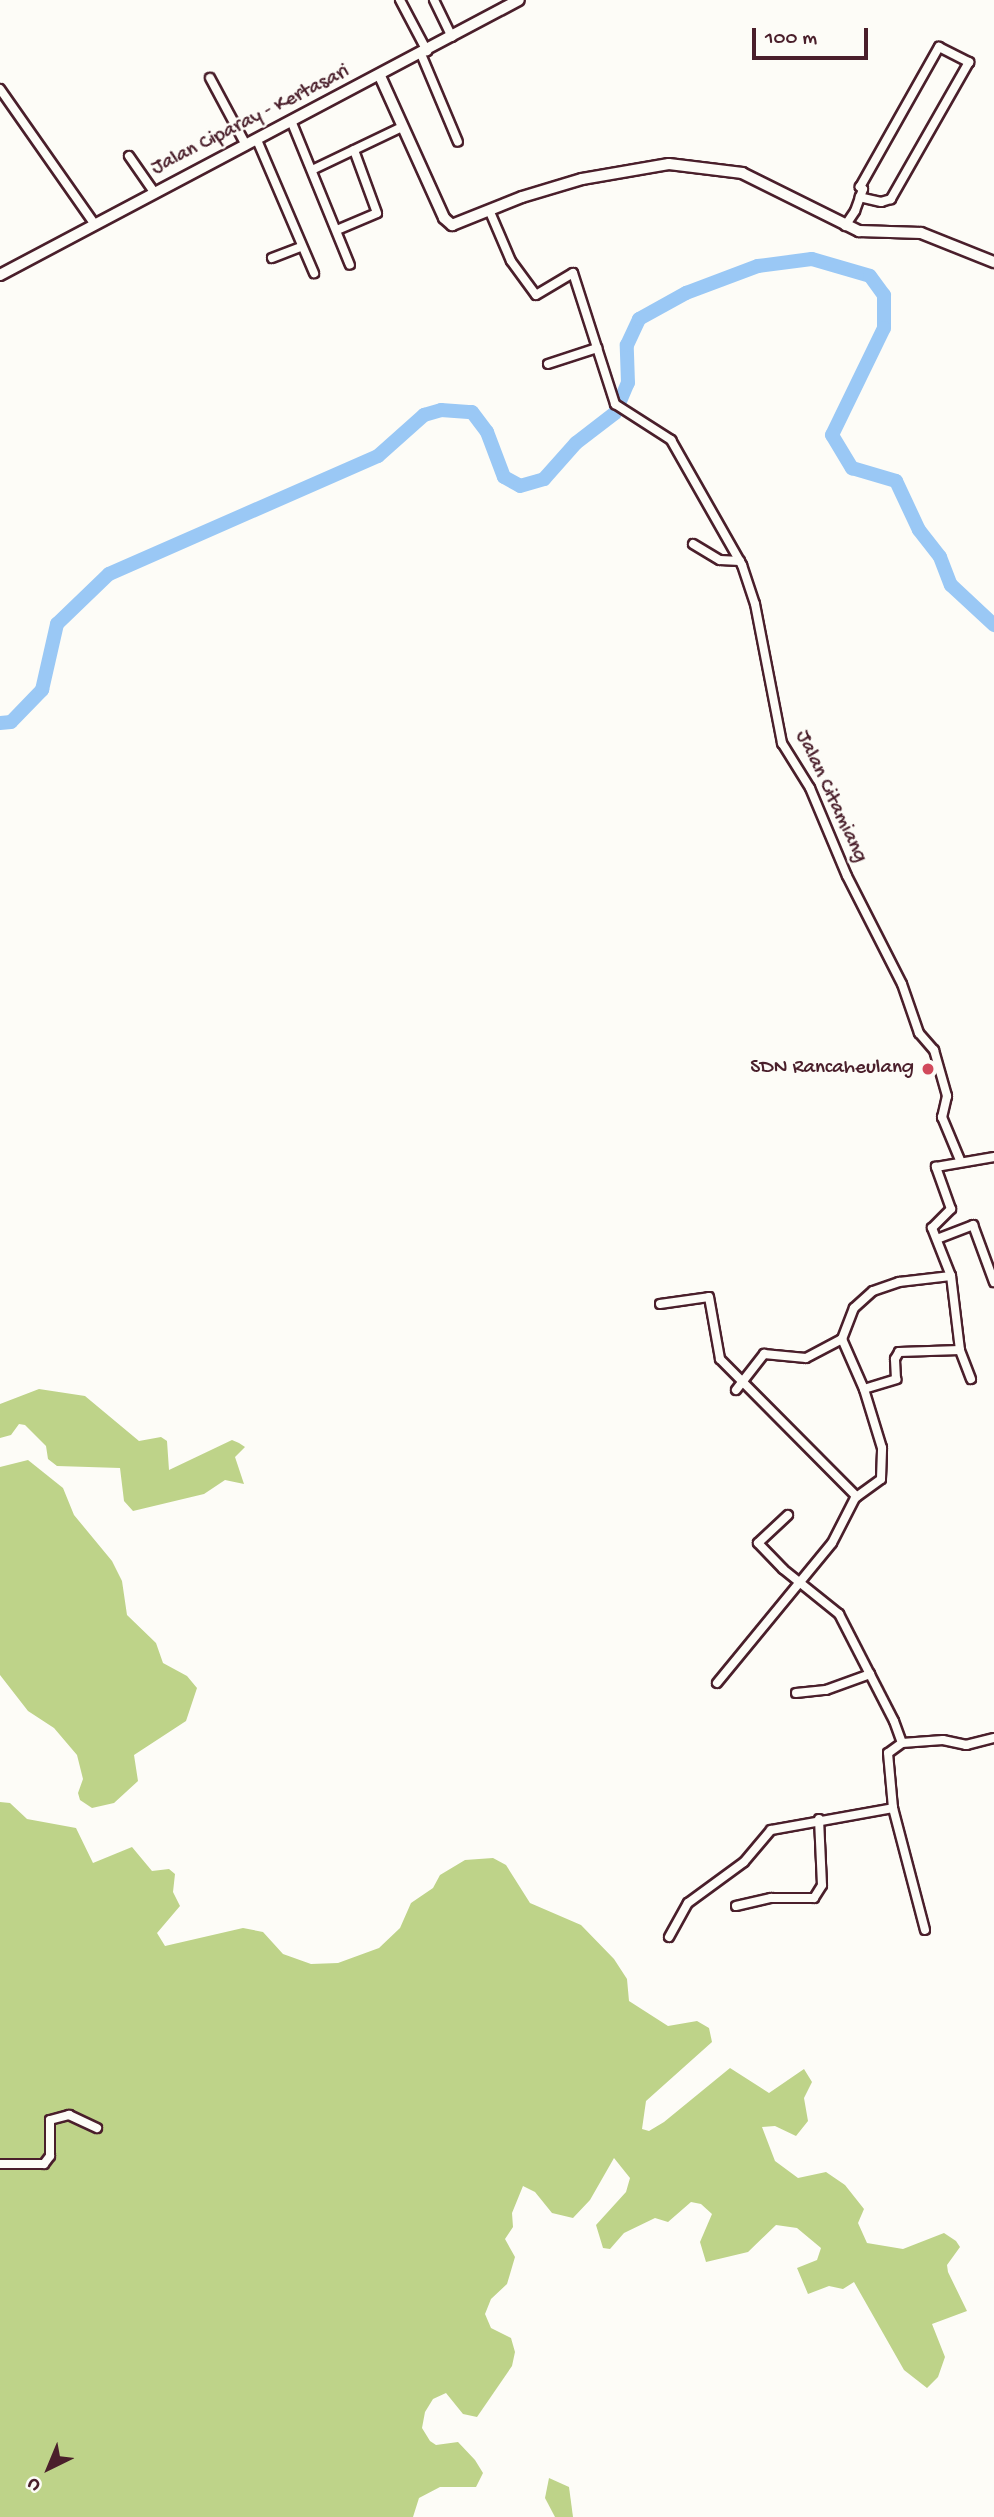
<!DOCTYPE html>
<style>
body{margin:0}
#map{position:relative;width:994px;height:2517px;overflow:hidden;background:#fdfcf7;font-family:"Gochi Hand",sans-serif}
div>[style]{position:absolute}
.green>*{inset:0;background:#bed389}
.river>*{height:14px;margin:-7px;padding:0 7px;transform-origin:7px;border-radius:7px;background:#9ac8f5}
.roads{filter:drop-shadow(2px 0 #4a1f2b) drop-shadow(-2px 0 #4a1f2b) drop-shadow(0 2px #4a1f2b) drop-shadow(0 -2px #4a1f2b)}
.minor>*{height:8px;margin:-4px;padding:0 4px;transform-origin:4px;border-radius:4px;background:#fdfcf7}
.tertiary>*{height:10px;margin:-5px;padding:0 5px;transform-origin:5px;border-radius:5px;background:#fdfcf7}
.secondary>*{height:10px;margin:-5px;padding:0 5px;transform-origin:5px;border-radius:5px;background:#fdfcf7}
.dots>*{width:19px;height:19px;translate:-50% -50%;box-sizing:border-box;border:4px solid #fdfcf7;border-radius:50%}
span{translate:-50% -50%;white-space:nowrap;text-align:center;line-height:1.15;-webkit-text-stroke:5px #fdfcf7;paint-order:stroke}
.street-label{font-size:21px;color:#4a1f2b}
.poi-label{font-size:21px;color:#4a1f2b}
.right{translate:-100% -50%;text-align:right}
.north{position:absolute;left:14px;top:2433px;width:70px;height:70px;-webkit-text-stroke:5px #fdfcf7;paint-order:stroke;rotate:223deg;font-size:19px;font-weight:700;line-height:28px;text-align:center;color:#4a1f2b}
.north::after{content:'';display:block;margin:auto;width:24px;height:32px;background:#4a1f2b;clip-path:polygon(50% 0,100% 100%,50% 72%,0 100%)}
.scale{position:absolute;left:752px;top:28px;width:116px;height:32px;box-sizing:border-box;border:4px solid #4a1f2b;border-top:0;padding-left:9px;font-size:21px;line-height:24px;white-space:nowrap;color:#4a1f2b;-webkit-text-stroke:5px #fdfcf7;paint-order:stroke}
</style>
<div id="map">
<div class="green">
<i style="clip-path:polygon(39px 1389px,85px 1396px,139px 1441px,161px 1437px,167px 1441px,169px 1470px,232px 1440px,239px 1443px,245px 1447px,235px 1457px,244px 1484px,225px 1480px,204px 1494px,133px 1511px,124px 1501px,120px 1468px,57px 1466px,48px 1459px,46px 1446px,25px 1425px,19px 1424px,11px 1435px,0 1438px,0 1404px)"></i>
<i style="clip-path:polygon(28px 1460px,63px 1488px,74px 1515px,112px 1561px,122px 1581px,127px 1615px,156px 1643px,163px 1663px,187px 1676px,197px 1688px,186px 1721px,134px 1755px,138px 1781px,114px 1803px,92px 1808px,80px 1800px,78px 1793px,83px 1779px,77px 1755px,54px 1728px,28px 1711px,0 1675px,0 1467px)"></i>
<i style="clip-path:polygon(0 1802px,10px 1803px,27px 1819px,76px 1828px,93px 1863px,132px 1847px,152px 1871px,169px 1869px,175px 1874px,173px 1892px,180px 1906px,157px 1933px,165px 1946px,243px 1928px,263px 1932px,283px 1954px,311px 1964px,338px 1963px,379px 1948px,400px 1928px,411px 1903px,433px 1888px,440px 1875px,465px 1860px,493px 1858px,506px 1865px,530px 1903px,581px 1925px,614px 1959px,627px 1979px,629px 2001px,668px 2026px,697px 2021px,709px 2028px,712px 2042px,646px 2101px,642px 2129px,649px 2131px,664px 2122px,730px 2068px,769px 2093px,804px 2069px,812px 2082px,804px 2098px,808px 2121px,796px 2136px,775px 2126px,762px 2127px,775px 2161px,798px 2178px,826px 2172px,845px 2185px,864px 2209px,858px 2223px,867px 2243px,903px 2249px,944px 2233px,956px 2241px,960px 2247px,947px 2265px,948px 2272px,967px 2311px,932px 2324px,945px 2357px,938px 2377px,927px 2388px,904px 2370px,854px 2282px,843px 2289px,829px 2286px,808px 2294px,797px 2268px,817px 2260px,821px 2248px,797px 2228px,776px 2225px,748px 2252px,706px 2262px,700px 2242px,712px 2214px,701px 2204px,691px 2202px,668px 2222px,655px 2218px,624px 2233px,610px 2249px,603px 2248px,596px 2225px,626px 2192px,630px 2178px,614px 2158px,590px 2200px,573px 2218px,552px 2213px,535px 2192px,523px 2186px,512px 2213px,513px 2227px,505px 2239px,515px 2257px,507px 2284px,491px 2299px,485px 2314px,491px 2328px,511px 2338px,515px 2352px,512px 2366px,477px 2417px,463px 2414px,446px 2393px,433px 2399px,425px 2412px,422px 2428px,430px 2441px,436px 2445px,458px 2442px,475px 2460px,483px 2473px,476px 2487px,440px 2487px,419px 2498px,413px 2517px,0 2517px)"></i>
<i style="clip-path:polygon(549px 2478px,569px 2487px,573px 2517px,555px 2517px,545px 2498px)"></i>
</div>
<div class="river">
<i style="left:0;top:723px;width:11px;rotate:-5deg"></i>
<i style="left:11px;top:722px;width:45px;rotate:-45.9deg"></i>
<i style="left:42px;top:690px;width:68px;rotate:-77.2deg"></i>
<i style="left:57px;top:624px;width:72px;rotate:-43.9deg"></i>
<i style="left:109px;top:574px;width:294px;rotate:-23.7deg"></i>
<i style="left:378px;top:456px;width:62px;rotate:-41.7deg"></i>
<i style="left:424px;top:415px;width:18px;rotate:-16deg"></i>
<i style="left:441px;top:410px;width:31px;rotate:4deg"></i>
<i style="left:472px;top:412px;width:25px;rotate:53deg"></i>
<i style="left:487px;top:432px;width:48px;rotate:69.3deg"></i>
<i style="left:504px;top:477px;width:18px;rotate:29deg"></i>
<i style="left:520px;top:486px;width:25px;rotate:-16deg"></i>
<i style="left:544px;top:479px;width:48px;rotate:-48.4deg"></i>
<i style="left:576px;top:443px;width:49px;rotate:-37.6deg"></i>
<i style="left:615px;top:413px;width:33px;rotate:-67deg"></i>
<i style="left:628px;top:383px;width:38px;rotate:-92deg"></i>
<i style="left:627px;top:345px;width:29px;rotate:-65deg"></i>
<i style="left:639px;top:319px;width:54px;rotate:-29deg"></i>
<i style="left:686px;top:293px;width:77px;rotate:-20.6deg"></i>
<i style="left:758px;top:266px;width:54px;rotate:-7.4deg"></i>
<i style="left:812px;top:259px;width:60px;rotate:16.3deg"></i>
<i style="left:870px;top:276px;width:24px;rotate:54deg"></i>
<i style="left:884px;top:295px;width:33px;rotate:90deg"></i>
<i style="left:884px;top:328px;width:119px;rotate:115.9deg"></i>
<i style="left:832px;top:435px;width:39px;rotate:59deg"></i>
<i style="left:852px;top:468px;width:46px;rotate:16.5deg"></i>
<i style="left:896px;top:481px;width:54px;rotate:64.9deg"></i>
<i style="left:919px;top:530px;width:34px;rotate:52deg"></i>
<i style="left:940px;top:557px;width:30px;rotate:69deg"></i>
<i style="left:951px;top:585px;width:59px;rotate:42.9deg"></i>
</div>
<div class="roads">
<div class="minor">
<i style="left:400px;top:0;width:58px;rotate:62.1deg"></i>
<i style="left:434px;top:0;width:41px;rotate:64.1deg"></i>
<i style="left:421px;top:54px;width:95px;rotate:67.2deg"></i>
<i style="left:210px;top:78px;width:76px;rotate:61.8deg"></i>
<i style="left:0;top:89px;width:164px;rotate:55deg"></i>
<i style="left:292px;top:123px;width:153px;rotate:67.8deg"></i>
<i style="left:257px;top:140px;width:145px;rotate:66.8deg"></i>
<i style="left:129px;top:156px;width:44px;rotate:55.2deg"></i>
<i style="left:312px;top:170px;width:100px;rotate:-25.5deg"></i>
<i style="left:490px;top:212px;width:53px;rotate:66.8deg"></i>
<i style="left:511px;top:261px;width:42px;rotate:53.7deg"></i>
<i style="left:536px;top:295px;width:43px;rotate:-30.7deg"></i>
<i style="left:573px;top:273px;width:138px;rotate:72.2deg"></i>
<i style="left:615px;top:404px;width:67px;rotate:32.7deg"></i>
<i style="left:671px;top:440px;width:144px;rotate:60.4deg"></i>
<i style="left:742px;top:565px;width:41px;rotate:71.6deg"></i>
<i style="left:755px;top:604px;width:142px;rotate:79deg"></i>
<i style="left:782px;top:743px;width:53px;rotate:58.1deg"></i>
<i style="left:810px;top:788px;width:95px;rotate:67.2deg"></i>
<i style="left:847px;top:876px;width:121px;rotate:63deg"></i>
<i style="left:902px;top:984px;width:52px;rotate:70.9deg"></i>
<i style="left:919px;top:1033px;width:23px;rotate:49deg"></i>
<i style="left:934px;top:1050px;width:48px;rotate:74.2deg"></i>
<i style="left:947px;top:1096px;width:22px;rotate:103deg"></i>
<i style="left:942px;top:1117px;width:47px;rotate:67.3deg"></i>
<i style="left:845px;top:226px;width:18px;rotate:-56deg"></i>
<i style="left:855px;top:211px;width:23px;rotate:-70deg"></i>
<i style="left:863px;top:189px;width:4px;rotate:-146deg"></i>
<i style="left:860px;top:187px;width:161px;rotate:-60.6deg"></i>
<i style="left:939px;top:47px;width:34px;rotate:27deg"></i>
<i style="left:969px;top:62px;width:158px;rotate:119.7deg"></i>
<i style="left:891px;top:199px;width:10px;rotate:163deg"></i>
<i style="left:881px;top:202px;width:22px;rotate:-167deg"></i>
<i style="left:337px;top:230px;width:43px;rotate:-23deg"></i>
<i style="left:377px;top:213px;width:67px;rotate:-110.1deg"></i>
<i style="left:272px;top:258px;width:31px;rotate:-21deg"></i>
<i style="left:548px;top:364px;width:52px;rotate:-18.1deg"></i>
<i style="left:693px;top:544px;width:31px;rotate:31deg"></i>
<i style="left:720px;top:560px;width:20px;rotate:3deg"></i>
<i style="left:937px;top:1239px;width:39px;rotate:-21deg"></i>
<i style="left:973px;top:1225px;width:61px;rotate:69.8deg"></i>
<i style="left:660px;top:1304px;width:49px;rotate:-8.1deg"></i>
<i style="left:709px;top:1297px;width:63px;rotate:79.9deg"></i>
<i style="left:720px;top:1359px;width:194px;rotate:45.2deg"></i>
<i style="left:842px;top:1339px;width:33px;rotate:-69deg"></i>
<i style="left:854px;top:1308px;width:25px;rotate:-42deg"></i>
<i style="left:873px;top:1291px;width:28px;rotate:-19deg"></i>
<i style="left:899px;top:1282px;width:52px;rotate:-6.6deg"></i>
<i style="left:971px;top:1379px;width:31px;rotate:-111deg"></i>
<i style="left:960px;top:1350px;width:75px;rotate:-96.9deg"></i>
<i style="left:951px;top:1276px;width:52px;rotate:-111.6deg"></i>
<i style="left:932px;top:1228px;width:27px;rotate:-45deg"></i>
<i style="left:951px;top:1209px;width:45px;rotate:-109.7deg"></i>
<i style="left:936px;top:1167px;width:59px;rotate:-9.8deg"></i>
<i style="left:736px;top:1390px;width:46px;rotate:-52.1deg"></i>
<i style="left:764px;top:1354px;width:42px;rotate:5.4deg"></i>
<i style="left:806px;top:1358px;width:41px;rotate:-27.8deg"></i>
<i style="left:842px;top:1339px;width:55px;rotate:66.3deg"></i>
<i style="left:864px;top:1389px;width:34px;rotate:-17deg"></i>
<i style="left:896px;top:1379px;width:20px;rotate:-93deg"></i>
<i style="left:895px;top:1359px;width:8px;rotate:-60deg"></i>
<i style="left:899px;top:1352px;width:61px;rotate:-1.9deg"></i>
<i style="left:788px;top:1515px;width:41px;rotate:137deg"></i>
<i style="left:758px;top:1543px;width:36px;rotate:46deg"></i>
<i style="left:783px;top:1569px;width:72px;rotate:38.8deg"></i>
<i style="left:839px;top:1614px;width:120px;rotate:62.8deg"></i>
<i style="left:894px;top:1721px;width:23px;rotate:70deg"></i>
<i style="left:902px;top:1743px;width:17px;rotate:144deg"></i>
<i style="left:888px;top:1753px;width:55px;rotate:84.8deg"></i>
<i style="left:893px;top:1808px;width:126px;rotate:75.3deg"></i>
<i style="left:717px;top:1683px;width:181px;rotate:-50.6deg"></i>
<i style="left:832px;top:1543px;width:51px;rotate:-62.9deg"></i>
<i style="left:855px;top:1498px;width:32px;rotate:-36deg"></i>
<i style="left:881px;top:1479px;width:31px;rotate:-88deg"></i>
<i style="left:882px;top:1448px;width:62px;rotate:-107deg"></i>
<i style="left:796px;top:1693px;width:30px;rotate:-6deg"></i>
<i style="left:826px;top:1690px;width:47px;rotate:-20deg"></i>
<i style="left:902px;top:1743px;width:41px;rotate:-4.2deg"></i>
<i style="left:943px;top:1740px;width:24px;rotate:12deg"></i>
<i style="left:966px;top:1745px;width:29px;rotate:-14deg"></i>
<i style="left:736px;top:1906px;width:36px;rotate:-13deg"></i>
<i style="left:771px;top:1898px;width:43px"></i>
<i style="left:814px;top:1898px;width:15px;rotate:-58deg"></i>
<i style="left:822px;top:1885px;width:66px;rotate:-92.6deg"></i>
<i style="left:669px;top:1937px;width:39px;rotate:-61deg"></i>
<i style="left:688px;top:1903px;width:69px;rotate:-36.2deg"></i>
<i style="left:744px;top:1862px;width:42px;rotate:-49.8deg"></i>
<i style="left:771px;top:1830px;width:124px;rotate:-10.2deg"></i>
<i style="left:0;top:2164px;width:44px"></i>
<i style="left:44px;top:2164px;width:10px;rotate:-53deg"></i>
<i style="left:50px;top:2156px;width:36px;rotate:-90deg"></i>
<i style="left:50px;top:2120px;width:20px;rotate:-15deg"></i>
<i style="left:69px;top:2115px;width:31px;rotate:25deg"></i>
</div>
<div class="tertiary">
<i style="left:380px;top:76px;width:156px;rotate:65.7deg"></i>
<i style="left:444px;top:218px;width:11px;rotate:41deg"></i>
<i style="left:452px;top:225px;width:75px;rotate:-21.8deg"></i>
<i style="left:522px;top:197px;width:63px;rotate:-16.7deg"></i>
<i style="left:582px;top:179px;width:88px;rotate:-9.8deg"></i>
<i style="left:669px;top:164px;width:74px;rotate:7deg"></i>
<i style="left:742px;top:173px;width:131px;rotate:26.4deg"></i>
<i style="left:859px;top:231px;width:62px;rotate:1.8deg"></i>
<i style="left:921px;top:233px;width:79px;rotate:21.7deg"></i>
</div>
<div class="secondary">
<i style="left:0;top:275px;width:587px;rotate:-27.92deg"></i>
</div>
</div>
<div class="dots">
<i style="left:928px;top:1069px;background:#d1495b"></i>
</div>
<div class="street-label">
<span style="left:251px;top:121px;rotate:-27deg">Jalan Ciparay - Kertasari</span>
<span style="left:830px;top:797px;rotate:65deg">Jalan Citamiang</span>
</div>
<div class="poi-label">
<span class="right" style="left:914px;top:1069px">SDN Rancaheulang</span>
</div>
<div class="north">U</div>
<div class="scale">100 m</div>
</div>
